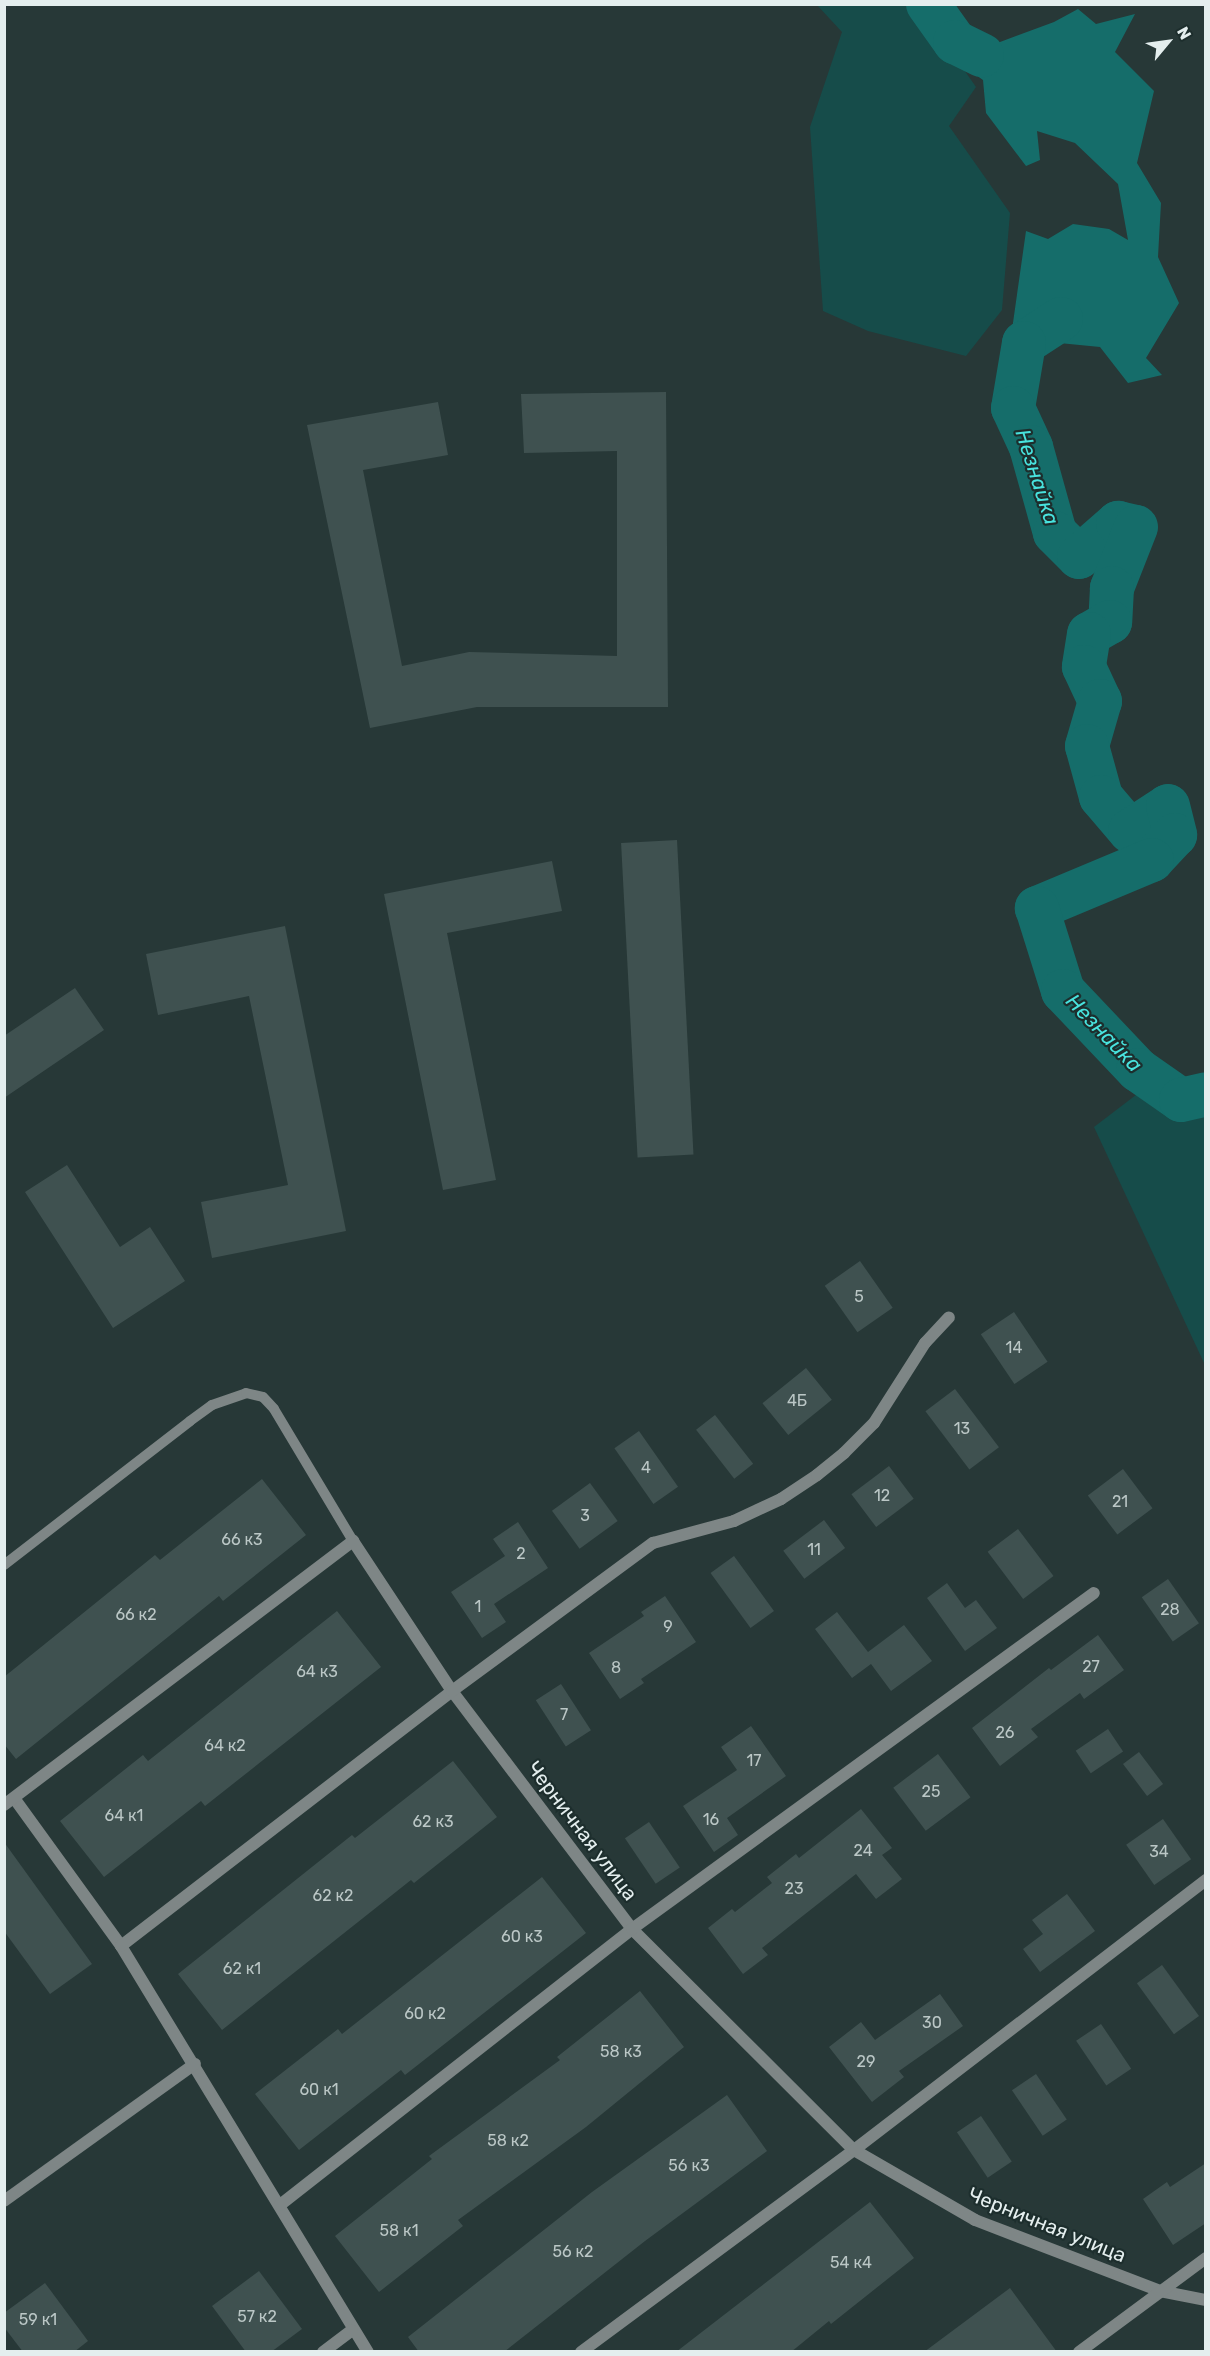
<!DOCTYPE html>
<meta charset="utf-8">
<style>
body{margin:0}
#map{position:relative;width:1210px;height:2356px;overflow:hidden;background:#273837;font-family:Rubik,sans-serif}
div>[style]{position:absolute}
.green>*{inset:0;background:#164c4a}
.water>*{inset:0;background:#156d6a}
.river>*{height:44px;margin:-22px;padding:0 22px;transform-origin:22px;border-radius:22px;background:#156d6a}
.building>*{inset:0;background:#3f5150;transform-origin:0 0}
.lane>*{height:10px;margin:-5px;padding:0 5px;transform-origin:5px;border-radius:5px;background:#7e8686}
.street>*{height:12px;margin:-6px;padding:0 6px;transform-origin:6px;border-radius:6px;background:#7e8686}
span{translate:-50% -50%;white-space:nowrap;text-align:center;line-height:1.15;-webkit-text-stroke:4.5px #1d2e2d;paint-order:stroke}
.number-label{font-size:16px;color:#bbc7c6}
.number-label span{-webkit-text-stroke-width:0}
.street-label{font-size:20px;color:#e4eeee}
.water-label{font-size:21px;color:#48e3de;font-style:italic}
.frame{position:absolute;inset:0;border:6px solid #e4eeee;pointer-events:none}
.north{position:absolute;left:1138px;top:12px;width:60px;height:60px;-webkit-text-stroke:4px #1d2e2d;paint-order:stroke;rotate:61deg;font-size:16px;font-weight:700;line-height:24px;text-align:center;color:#e4eeee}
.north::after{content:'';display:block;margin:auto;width:21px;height:27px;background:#e4eeee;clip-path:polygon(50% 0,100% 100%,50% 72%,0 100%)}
</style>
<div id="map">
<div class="green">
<i style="clip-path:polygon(817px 5px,919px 5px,976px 87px,949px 126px,1010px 213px,1002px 310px,966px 356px,868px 331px,823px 311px,810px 127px,842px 32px)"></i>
<i style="clip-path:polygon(1170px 1069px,1205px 1095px,1205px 1365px,1094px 1127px)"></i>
</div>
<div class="water">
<i style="clip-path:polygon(1078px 9px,1096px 24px,1135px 14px,1115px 52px,1154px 91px,1137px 163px,1161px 203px,1158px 257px,1179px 303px,1146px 358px,1162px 375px,1128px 383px,1100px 347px,1049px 342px,1021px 357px,1009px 351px,1026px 231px,1048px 239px,1073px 224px,1109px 229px,1128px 240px,1118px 184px,1075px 143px,1037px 131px,1040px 160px,1026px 166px,986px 113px,983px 80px,959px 63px,932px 23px,944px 11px,992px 45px,1054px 22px)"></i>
</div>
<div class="river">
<i style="left:928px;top:4px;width:47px;rotate:54.6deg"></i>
<i style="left:955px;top:42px;width:30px;rotate:26deg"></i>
<i style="left:1061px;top:319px;width:44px;rotate:147deg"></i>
<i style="left:1024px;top:343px;width:66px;rotate:99.6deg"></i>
<i style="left:1013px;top:408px;width:43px;rotate:65.2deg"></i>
<i style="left:1031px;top:447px;width:89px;rotate:74.4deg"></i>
<i style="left:1055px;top:533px;width:34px;rotate:45deg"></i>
<i style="left:1079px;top:557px;width:52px;rotate:-41.1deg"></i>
<i style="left:1118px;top:523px;width:18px;rotate:13deg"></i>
<i style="left:1136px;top:527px;width:66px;rotate:111.5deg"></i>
<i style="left:1112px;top:588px;width:34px;rotate:93deg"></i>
<i style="left:1110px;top:622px;width:24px;rotate:150deg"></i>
<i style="left:1089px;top:634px;width:33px;rotate:99deg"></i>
<i style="left:1084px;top:667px;width:38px;rotate:65deg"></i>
<i style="left:1100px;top:701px;width:47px;rotate:106.1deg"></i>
<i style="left:1087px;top:746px;width:53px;rotate:74.6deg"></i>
<i style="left:1101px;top:797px;width:45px;rotate:49.5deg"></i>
<i style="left:1130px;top:831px;width:45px;rotate:-33.3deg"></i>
<i style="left:1168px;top:806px;width:30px;rotate:76deg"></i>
<i style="left:1175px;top:835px;width:34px;rotate:133deg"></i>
<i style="left:1152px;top:860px;width:125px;rotate:157.3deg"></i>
<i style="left:1037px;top:908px;width:87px;rotate:72.6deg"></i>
<i style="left:1063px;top:991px;width:109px;rotate:46.5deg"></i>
<i style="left:1138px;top:1070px;width:52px;rotate:34.9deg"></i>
<i style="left:1181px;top:1100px;width:26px;rotate:-13deg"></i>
</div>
<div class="building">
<i style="clip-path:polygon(666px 392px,668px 707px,477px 707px,370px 728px,307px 425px,438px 402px,448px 455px,363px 470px,402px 666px,469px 652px,617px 656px,617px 451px,524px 453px,521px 394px)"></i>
<i style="left:677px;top:840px;width:315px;height:56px;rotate:87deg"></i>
<i style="clip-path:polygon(552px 861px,562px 911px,447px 933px,496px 1180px,443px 1190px,384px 894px)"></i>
<i style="clip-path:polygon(285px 926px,346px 1231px,212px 1258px,201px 1202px,288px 1185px,249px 996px,158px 1015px,146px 954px)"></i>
<i style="clip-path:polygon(75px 988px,104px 1030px,4px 1098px,4px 1036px)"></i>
<i style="clip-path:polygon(67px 1165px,120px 1247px,150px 1227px,185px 1281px,113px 1328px,25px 1192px)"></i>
<i style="left:860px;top:1261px;width:57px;height:43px;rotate:55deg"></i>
<i style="left:1014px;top:1312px;width:60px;height:40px;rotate:56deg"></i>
<i style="left:806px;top:1368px;width:41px;height:56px;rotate:51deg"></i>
<i style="left:955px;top:1389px;width:73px;height:37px;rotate:53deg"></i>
<i style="left:715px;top:1415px;width:62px;height:24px;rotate:52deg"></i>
<i style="left:639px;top:1431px;width:68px;height:30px;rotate:55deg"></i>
<i style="left:889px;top:1466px;width:41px;height:47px;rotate:53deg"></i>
<i style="left:1123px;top:1469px;width:49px;height:44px;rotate:53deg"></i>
<i style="clip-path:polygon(262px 1479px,306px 1535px,223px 1601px,219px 1596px,16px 1759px,4px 1744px,4px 1677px,155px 1555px,160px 1560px)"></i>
<i style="left:590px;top:1483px;width:47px;height:47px;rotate:54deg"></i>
<i style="left:824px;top:1520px;width:35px;height:51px;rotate:53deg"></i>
<i style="clip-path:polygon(518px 1522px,548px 1568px,494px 1604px,506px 1622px,482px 1638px,451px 1592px,505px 1556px,493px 1539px)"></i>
<i style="left:1018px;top:1529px;width:59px;height:38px;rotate:53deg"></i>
<i style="left:734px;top:1556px;width:68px;height:29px;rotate:54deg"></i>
<i style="left:1168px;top:1579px;width:54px;height:32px;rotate:55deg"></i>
<i style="clip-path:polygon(947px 1583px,965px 1608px,976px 1600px,997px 1628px,965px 1651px,927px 1598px)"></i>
<i style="clip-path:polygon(665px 1596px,696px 1642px,641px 1679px,644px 1683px,620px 1699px,589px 1653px,644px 1616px,641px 1612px)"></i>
<i style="clip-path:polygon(337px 1611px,381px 1667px,205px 1806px,201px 1801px,104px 1877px,60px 1821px,143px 1755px,148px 1761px)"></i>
<i style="clip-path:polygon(837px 1612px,868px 1652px,904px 1625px,932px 1661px,891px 1691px,871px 1664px,852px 1678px,815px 1629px)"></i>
<i style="clip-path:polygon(1098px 1635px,1124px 1670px,1084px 1699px,1080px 1693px,1031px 1729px,1038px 1737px,1000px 1766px,972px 1728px,1049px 1668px,1051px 1670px)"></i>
<i style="left:561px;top:1684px;width:55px;height:30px;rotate:57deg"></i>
<i style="clip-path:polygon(751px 1726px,786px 1776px,727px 1818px,738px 1835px,714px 1852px,683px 1806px,737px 1770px,721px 1747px)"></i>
<i style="left:1108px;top:1729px;width:27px;height:39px;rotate:56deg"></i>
<i style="left:1139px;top:1752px;width:40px;height:20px;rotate:53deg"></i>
<i style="left:938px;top:1754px;width:54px;height:56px;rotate:53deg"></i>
<i style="clip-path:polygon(453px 1761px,497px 1817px,414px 1883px,411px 1880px,222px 2030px,178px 1974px,352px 1835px,355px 1838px)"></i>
<i style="clip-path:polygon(861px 1809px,892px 1848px,882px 1855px,902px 1879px,876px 1899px,856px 1874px,762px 1948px,768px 1955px,743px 1974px,708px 1928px,732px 1909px,735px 1912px,772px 1883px,767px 1877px,796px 1854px,799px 1858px)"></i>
<i style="left:1163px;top:1819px;width:49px;height:45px;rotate:55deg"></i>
<i style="left:649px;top:1822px;width:55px;height:29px;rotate:56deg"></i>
<i style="clip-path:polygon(4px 1842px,92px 1964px,50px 1994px,4px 1931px)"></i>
<i style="clip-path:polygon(542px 1877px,586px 1933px,405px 2075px,401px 2070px,299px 2150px,255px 2094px,338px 2029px,342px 2034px)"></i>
<i style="clip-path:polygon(1067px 1894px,1095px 1931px,1040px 1972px,1023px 1949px,1043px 1934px,1032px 1920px)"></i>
<i style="left:1162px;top:1965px;width:63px;height:31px;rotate:54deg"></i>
<i style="clip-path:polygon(640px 1991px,684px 2047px,586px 2127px,458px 2220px,463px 2226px,379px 2292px,335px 2236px,432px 2159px,429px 2156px,560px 2060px,557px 2057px)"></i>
<i style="clip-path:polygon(940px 1994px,963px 2026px,899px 2071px,904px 2077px,872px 2102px,829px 2047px,861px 2022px,875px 2040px)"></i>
<i style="left:1101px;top:2024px;width:54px;height:30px;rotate:56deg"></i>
<i style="left:1036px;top:2074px;width:55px;height:29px;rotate:56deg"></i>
<i style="clip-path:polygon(727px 2095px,767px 2151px,645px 2241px,504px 2352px,419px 2352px,408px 2337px,592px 2192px)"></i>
<i style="left:981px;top:2116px;width:55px;height:29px;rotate:56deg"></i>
<i style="clip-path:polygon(1206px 2163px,1206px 2223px,1173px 2245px,1143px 2199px,1167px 2182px,1170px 2187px)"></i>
<i style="clip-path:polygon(870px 2202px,914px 2258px,831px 2324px,829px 2321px,791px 2352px,676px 2352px)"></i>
<i style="clip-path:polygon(259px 2271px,302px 2329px,271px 2352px,246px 2352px,212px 2306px)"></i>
<i style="clip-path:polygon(45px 2283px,88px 2341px,74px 2352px,23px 2352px,4px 2327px,4px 2313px)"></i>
<i style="clip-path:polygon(1010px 2288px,1057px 2352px,924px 2352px)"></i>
</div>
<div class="lane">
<i style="left:4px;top:1565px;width:235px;rotate:-37.7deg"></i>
<i style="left:190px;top:1421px;width:27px;rotate:-36deg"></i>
<i style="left:212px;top:1405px;width:36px;rotate:-19deg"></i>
<i style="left:246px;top:1393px;width:17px;rotate:13deg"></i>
<i style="left:263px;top:1397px;width:16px;rotate:47deg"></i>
<i style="left:274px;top:1409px;width:154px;rotate:59.1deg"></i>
</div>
<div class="street">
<i style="left:14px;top:1798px;width:183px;rotate:54.1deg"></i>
<i style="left:121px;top:1946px;width:475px;rotate:58.7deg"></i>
<i style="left:4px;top:1805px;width:438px;rotate:-37.1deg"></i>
<i style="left:353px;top:1541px;width:180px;rotate:56.6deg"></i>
<i style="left:452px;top:1691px;width:298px;rotate:52.9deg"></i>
<i style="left:632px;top:1929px;width:313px;rotate:44.9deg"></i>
<i style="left:854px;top:2150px;width:140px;rotate:30deg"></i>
<i style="left:975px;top:2220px;width:198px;rotate:21deg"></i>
<i style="left:1160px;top:2291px;width:47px;rotate:11.1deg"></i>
<i style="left:121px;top:1946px;width:418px;rotate:-37.6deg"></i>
<i style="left:452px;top:1691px;width:250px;rotate:-36.4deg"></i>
<i style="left:653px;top:1543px;width:84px;rotate:-15.2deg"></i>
<i style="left:734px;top:1521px;width:52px;rotate:-25.1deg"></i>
<i style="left:781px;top:1499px;width:43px;rotate:-33.7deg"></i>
<i style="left:817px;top:1475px;width:35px;rotate:-39deg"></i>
<i style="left:844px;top:1453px;width:42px;rotate:-45deg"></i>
<i style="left:874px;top:1423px;width:95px;rotate:-57.5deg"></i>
<i style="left:925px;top:1343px;width:35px;rotate:-47deg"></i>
<i style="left:4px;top:2201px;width:235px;rotate:-35.7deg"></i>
<i style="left:280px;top:2205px;width:447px;rotate:-38.1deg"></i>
<i style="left:632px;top:1929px;width:571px;rotate:-36.03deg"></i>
<i style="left:323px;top:2352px;width:36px;rotate:-37deg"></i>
<i style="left:581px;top:2352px;width:340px;rotate:-36.5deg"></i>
<i style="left:854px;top:2150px;width:444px;rotate:-37.5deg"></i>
<i style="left:1079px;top:2352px;width:158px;rotate:-36.5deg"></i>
</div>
<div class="number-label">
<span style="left:859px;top:1297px">5</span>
<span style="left:1014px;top:1348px">14</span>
<span style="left:797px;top:1401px">4Б</span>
<span style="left:962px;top:1429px">13</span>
<span style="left:646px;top:1468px">4</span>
<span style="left:882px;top:1496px">12</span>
<span style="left:1120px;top:1502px">21</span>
<span style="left:585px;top:1516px">3</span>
<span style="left:242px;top:1540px">66 к3</span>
<span style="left:814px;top:1550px">11</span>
<span style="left:521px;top:1554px">2</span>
<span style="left:478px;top:1607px">1</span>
<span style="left:1170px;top:1610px">28</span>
<span style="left:136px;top:1615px">66 к2</span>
<span style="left:668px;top:1627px">9</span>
<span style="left:1091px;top:1667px">27</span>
<span style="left:616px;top:1668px">8</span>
<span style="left:317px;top:1672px">64 к3</span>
<span style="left:564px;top:1715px">7</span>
<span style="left:1005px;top:1733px">26</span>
<span style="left:225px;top:1746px">64 к2</span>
<span style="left:754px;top:1761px">17</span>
<span style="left:931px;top:1792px">25</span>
<span style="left:124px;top:1816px">64 к1</span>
<span style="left:711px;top:1820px">16</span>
<span style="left:433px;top:1822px">62 к3</span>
<span style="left:863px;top:1851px">24</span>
<span style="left:1159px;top:1852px">34</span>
<span style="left:794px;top:1889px">23</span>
<span style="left:333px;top:1896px">62 к2</span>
<span style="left:522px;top:1937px">60 к3</span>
<span style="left:242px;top:1969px">62 к1</span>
<span style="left:425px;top:2014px">60 к2</span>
<span style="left:932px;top:2023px">30</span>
<span style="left:621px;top:2052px">58 к3</span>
<span style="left:866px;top:2062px">29</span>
<span style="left:319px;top:2090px">60 к1</span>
<span style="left:508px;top:2141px">58 к2</span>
<span style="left:689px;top:2166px">56 к3</span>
<span style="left:399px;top:2231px">58 к1</span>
<span style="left:573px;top:2252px">56 к2</span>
<span style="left:851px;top:2263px">54 к4</span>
<span style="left:257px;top:2317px">57 к2</span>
<span style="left:38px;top:2320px">59 к1</span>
</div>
<div class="street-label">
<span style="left:582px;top:1831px;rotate:53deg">Черничная улица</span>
<span style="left:1047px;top:2225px;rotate:22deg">Черничная улица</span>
</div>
<div class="water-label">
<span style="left:1037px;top:477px;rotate:72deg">Незнайка</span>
<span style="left:1104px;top:1033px;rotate:46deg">Незнайка</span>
</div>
<div class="frame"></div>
<div class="north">N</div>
</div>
